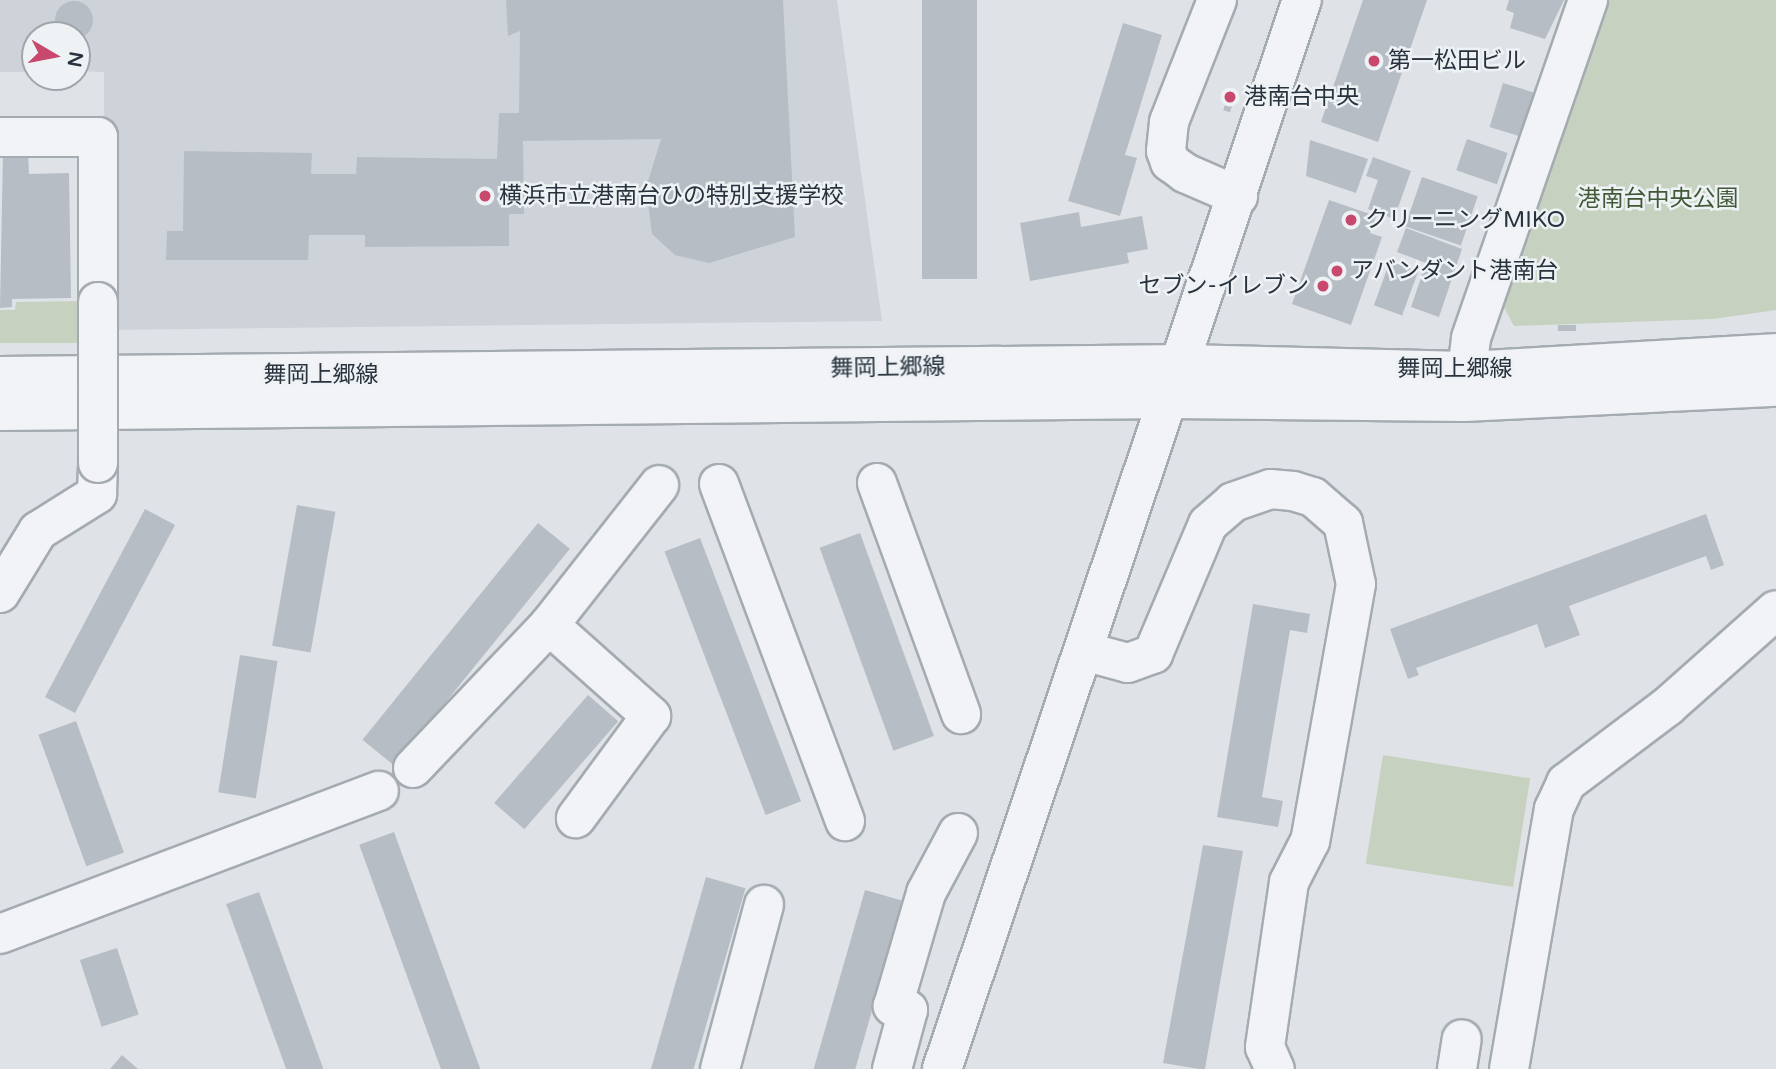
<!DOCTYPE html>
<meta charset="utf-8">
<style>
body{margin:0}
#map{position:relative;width:1776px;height:1069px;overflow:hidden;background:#dfe3e7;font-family:"Varela Round","Noto Sans JP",sans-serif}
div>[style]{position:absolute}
.built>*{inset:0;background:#cdd3d9}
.green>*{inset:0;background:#c7d1c0;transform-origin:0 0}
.building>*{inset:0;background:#b6bdc4;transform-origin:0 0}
.round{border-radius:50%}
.roads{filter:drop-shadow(2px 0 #a4abb1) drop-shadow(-2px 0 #a4abb1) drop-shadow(0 2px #a4abb1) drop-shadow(0 -2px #a4abb1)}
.minor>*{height:38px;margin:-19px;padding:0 19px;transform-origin:19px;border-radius:19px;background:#f1f3f6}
.bridges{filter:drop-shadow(2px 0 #a4abb1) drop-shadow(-2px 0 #a4abb1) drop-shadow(0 2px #a4abb1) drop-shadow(0 -2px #a4abb1)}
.minor-bridge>*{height:38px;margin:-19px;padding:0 19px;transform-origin:19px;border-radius:19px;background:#f1f3f6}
.dots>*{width:19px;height:19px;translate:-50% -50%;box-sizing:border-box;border:4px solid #eef2f5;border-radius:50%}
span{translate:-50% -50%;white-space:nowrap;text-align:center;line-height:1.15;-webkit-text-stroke:5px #eef2f5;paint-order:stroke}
.poi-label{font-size:23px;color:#28333e}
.left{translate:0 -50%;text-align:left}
.right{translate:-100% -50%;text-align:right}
.park-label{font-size:23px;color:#415936}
.street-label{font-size:23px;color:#28333e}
.north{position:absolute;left:21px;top:21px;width:70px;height:70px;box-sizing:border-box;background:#eef2f5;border:2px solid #9fa6ac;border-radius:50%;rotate:100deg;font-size:19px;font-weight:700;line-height:28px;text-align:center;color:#28333e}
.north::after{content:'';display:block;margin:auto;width:24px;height:32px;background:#c8496d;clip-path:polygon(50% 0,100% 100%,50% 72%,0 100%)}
</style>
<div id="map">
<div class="built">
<i style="clip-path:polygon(0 0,837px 0,882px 321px,105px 330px,104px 72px,77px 71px,77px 35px,35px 35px,35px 72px,0 72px)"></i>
</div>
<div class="green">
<i style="clip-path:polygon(1604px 0,1776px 0,1776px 310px,1713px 319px,1514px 326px,1499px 298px)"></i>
<i style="clip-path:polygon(87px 301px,87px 343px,0 343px,0 310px,15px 310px,16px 302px)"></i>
<i style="left:1383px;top:755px;width:149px;height:110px;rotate:9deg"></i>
</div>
<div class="building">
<i style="clip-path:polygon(506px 0,783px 0,795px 237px,709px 263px,675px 255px,652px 234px,646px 188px,661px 139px,523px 141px,524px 214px,509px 214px,509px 246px,365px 247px,365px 235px,309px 235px,308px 260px,166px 260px,167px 231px,183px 231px,184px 151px,312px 153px,311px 174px,356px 174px,357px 157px,497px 159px,499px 113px,519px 113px,520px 31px,508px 36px)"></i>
<i style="left:922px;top:0;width:55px;height:279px"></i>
<i style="clip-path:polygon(1363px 0,1427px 0,1378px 142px,1321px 122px)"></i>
<i style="clip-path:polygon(1509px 0,1564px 0,1545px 39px,1510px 28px,1514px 13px,1506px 10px)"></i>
<i class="round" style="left:55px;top:1px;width:38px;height:38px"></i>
<i style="clip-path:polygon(1123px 23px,1162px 35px,1125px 155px,1137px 158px,1120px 216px,1068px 201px)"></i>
<i style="left:1503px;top:83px;width:39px;height:46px;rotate:17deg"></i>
<i style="left:1228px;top:94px;width:7px;height:17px;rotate:16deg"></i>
<i style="left:1467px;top:139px;width:43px;height:33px;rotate:19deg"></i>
<i style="clip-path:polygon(1310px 140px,1368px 159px,1356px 193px,1306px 176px)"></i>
<i style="clip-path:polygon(3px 152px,28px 152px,29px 174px,69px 173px,71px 298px,12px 299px,12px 307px,0 308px)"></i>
<i style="clip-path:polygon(1373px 157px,1411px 171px,1394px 219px,1368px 209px,1378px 180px,1366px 176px)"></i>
<i style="left:1422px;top:177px;width:59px;height:52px;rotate:19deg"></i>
<i style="clip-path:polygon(1329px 200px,1376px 216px,1370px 233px,1382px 237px,1351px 325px,1292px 304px)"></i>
<i style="clip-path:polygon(1079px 212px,1081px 227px,1142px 216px,1148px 249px,1127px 253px,1129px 263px,1030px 281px,1020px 223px)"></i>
<i style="clip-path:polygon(1406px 228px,1462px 249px,1439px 317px,1411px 307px,1426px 263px,1397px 252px)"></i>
<i style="left:1390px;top:261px;width:30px;height:47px;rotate:20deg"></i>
<i style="left:1558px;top:325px;width:18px;height:6px"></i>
<i style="left:297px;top:505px;width:39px;height:143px;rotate:10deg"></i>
<i style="left:145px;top:509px;width:34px;height:213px;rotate:28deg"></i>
<i style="clip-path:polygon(1706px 514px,1724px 565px,1711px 570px,1706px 556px,1569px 606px,1580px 635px,1545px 648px,1537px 624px,1416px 668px,1419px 675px,1408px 679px,1390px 629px)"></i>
<i style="left:538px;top:523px;width:41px;height:279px;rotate:39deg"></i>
<i style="left:860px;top:533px;width:216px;height:43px;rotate:70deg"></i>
<i style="left:700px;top:538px;width:282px;height:38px;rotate:69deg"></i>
<i style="clip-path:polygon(1253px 604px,1310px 614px,1307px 633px,1290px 630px,1262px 797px,1283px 801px,1278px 827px,1217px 817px)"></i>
<i style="left:240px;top:655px;width:38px;height:139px;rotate:9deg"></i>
<i style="left:588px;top:695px;width:40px;height:143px;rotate:41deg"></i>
<i style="left:76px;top:721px;width:140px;height:40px;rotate:70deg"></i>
<i style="left:394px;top:832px;width:252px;height:37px;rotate:70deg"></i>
<i style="clip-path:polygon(1203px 845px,1243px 851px,1205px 1069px,1199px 1069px,1163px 1063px)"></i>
<i style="left:706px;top:877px;width:41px;height:200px;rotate:16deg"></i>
<i style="left:865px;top:890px;width:40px;height:187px;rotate:16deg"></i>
<i style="left:259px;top:892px;width:188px;height:35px;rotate:70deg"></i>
<i style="left:117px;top:948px;width:70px;height:39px;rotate:72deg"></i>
<i style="clip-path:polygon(122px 1055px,138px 1069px,110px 1069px)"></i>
</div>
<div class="roads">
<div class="minor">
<i style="left:1217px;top:0;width:131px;rotate:111.5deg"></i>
<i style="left:1169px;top:122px;width:29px;rotate:96deg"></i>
<i style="left:1166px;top:151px;width:12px;rotate:70deg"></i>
<i style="left:1170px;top:162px;width:19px;rotate:36deg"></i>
<i style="left:1185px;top:173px;width:58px;rotate:23.5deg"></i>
<i style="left:0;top:137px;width:98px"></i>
<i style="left:98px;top:137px;width:165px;rotate:90deg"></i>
<i style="left:0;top:376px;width:1184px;rotate:-0.58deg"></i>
<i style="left:1184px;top:364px;width:282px;rotate:1.4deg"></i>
<i style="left:1466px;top:371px;width:311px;rotate:-3.3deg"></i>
<i style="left:1464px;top:396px;width:58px;rotate:-83.1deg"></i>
<i style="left:1471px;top:338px;width:358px;rotate:-70.9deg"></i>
<i style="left:0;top:411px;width:1169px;rotate:-0.59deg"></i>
<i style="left:1169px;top:399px;width:295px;rotate:0.6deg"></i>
<i style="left:1464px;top:402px;width:312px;rotate:-2.8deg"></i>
<i style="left:877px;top:483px;width:246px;rotate:70deg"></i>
<i style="left:719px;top:484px;width:360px;rotate:69.5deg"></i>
<i style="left:0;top:593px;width:73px;rotate:-58.5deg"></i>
<i style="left:38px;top:531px;width:70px;rotate:-32.1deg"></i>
<i style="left:97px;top:494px;width:31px;rotate:-88deg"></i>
<i style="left:549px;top:625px;width:137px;rotate:41.7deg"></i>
<i style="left:651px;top:716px;width:127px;rotate:126.3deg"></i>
<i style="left:1087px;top:652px;width:42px;rotate:15deg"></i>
<i style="left:1128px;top:663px;width:27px;rotate:-20deg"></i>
<i style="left:1153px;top:654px;width:141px;rotate:-67.1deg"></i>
<i style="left:1208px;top:524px;width:33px;rotate:-41deg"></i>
<i style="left:1233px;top:502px;width:39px;rotate:-19deg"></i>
<i style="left:1270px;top:489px;width:23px;rotate:5deg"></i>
<i style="left:1293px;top:491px;width:21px;rotate:17deg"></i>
<i style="left:1313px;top:497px;width:40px;rotate:41deg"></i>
<i style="left:1343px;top:523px;width:62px;rotate:78deg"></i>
<i style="left:1356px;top:584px;width:261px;rotate:100.1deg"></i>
<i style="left:1310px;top:841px;width:46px;rotate:117.1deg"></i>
<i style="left:1289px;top:882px;width:167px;rotate:98.3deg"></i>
<i style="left:1265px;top:1047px;width:24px;rotate:66deg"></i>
<i style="left:413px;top:768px;width:197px;rotate:-46.4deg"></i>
<i style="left:549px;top:625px;width:178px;rotate:-51.8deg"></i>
<i style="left:0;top:934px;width:405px;rotate:-20.7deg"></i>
<i style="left:720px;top:1069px;width:170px;rotate:-75deg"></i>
<i style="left:892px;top:1069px;width:61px;rotate:-74.8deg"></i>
<i style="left:908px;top:1010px;width:16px;rotate:-165deg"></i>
<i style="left:893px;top:1006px;width:118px;rotate:-73.7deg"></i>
<i style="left:926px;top:893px;width:68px;rotate:-61.9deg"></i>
<i style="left:942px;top:1069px;width:1128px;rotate:-71.39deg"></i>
<i style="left:1457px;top:1069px;width:30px;rotate:-81deg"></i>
<i style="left:1509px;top:1069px;width:264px;rotate:-80.2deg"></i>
<i style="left:1554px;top:809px;width:29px;rotate:-65deg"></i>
<i style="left:1566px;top:783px;width:128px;rotate:-37deg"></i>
<i style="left:1668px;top:706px;width:144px;rotate:-41.6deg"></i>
</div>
</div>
<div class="bridges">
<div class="minor-bridge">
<i style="left:98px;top:302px;width:161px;rotate:90deg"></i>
</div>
</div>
<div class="dots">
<i style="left:1374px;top:61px;background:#c8496d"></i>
<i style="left:1230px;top:97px;background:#c8496d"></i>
<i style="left:485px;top:196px;background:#c8496d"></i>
<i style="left:1351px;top:220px;background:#c8496d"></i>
<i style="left:1337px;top:271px;background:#c8496d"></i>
<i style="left:1323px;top:286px;background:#c8496d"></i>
</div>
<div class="poi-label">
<span class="left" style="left:1388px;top:61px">第一松田ビル</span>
<span class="left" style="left:1244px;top:97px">港南台中央</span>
<span class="left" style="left:499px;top:196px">横浜市立港南台ひの特別支援学校</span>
<span class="left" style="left:1365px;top:220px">クリーニングMIKO</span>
<span class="left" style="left:1351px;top:271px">アバンダント港南台</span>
<span class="right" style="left:1309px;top:286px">セブン-イレブン</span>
</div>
<div class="park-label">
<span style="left:1658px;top:199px">港南台中央公園</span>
</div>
<div class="street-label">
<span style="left:888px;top:368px;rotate:-1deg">舞岡上郷線</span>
<span style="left:1455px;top:369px">舞岡上郷線</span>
<span style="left:321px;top:375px">舞岡上郷線</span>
</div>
<div class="north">N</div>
</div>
